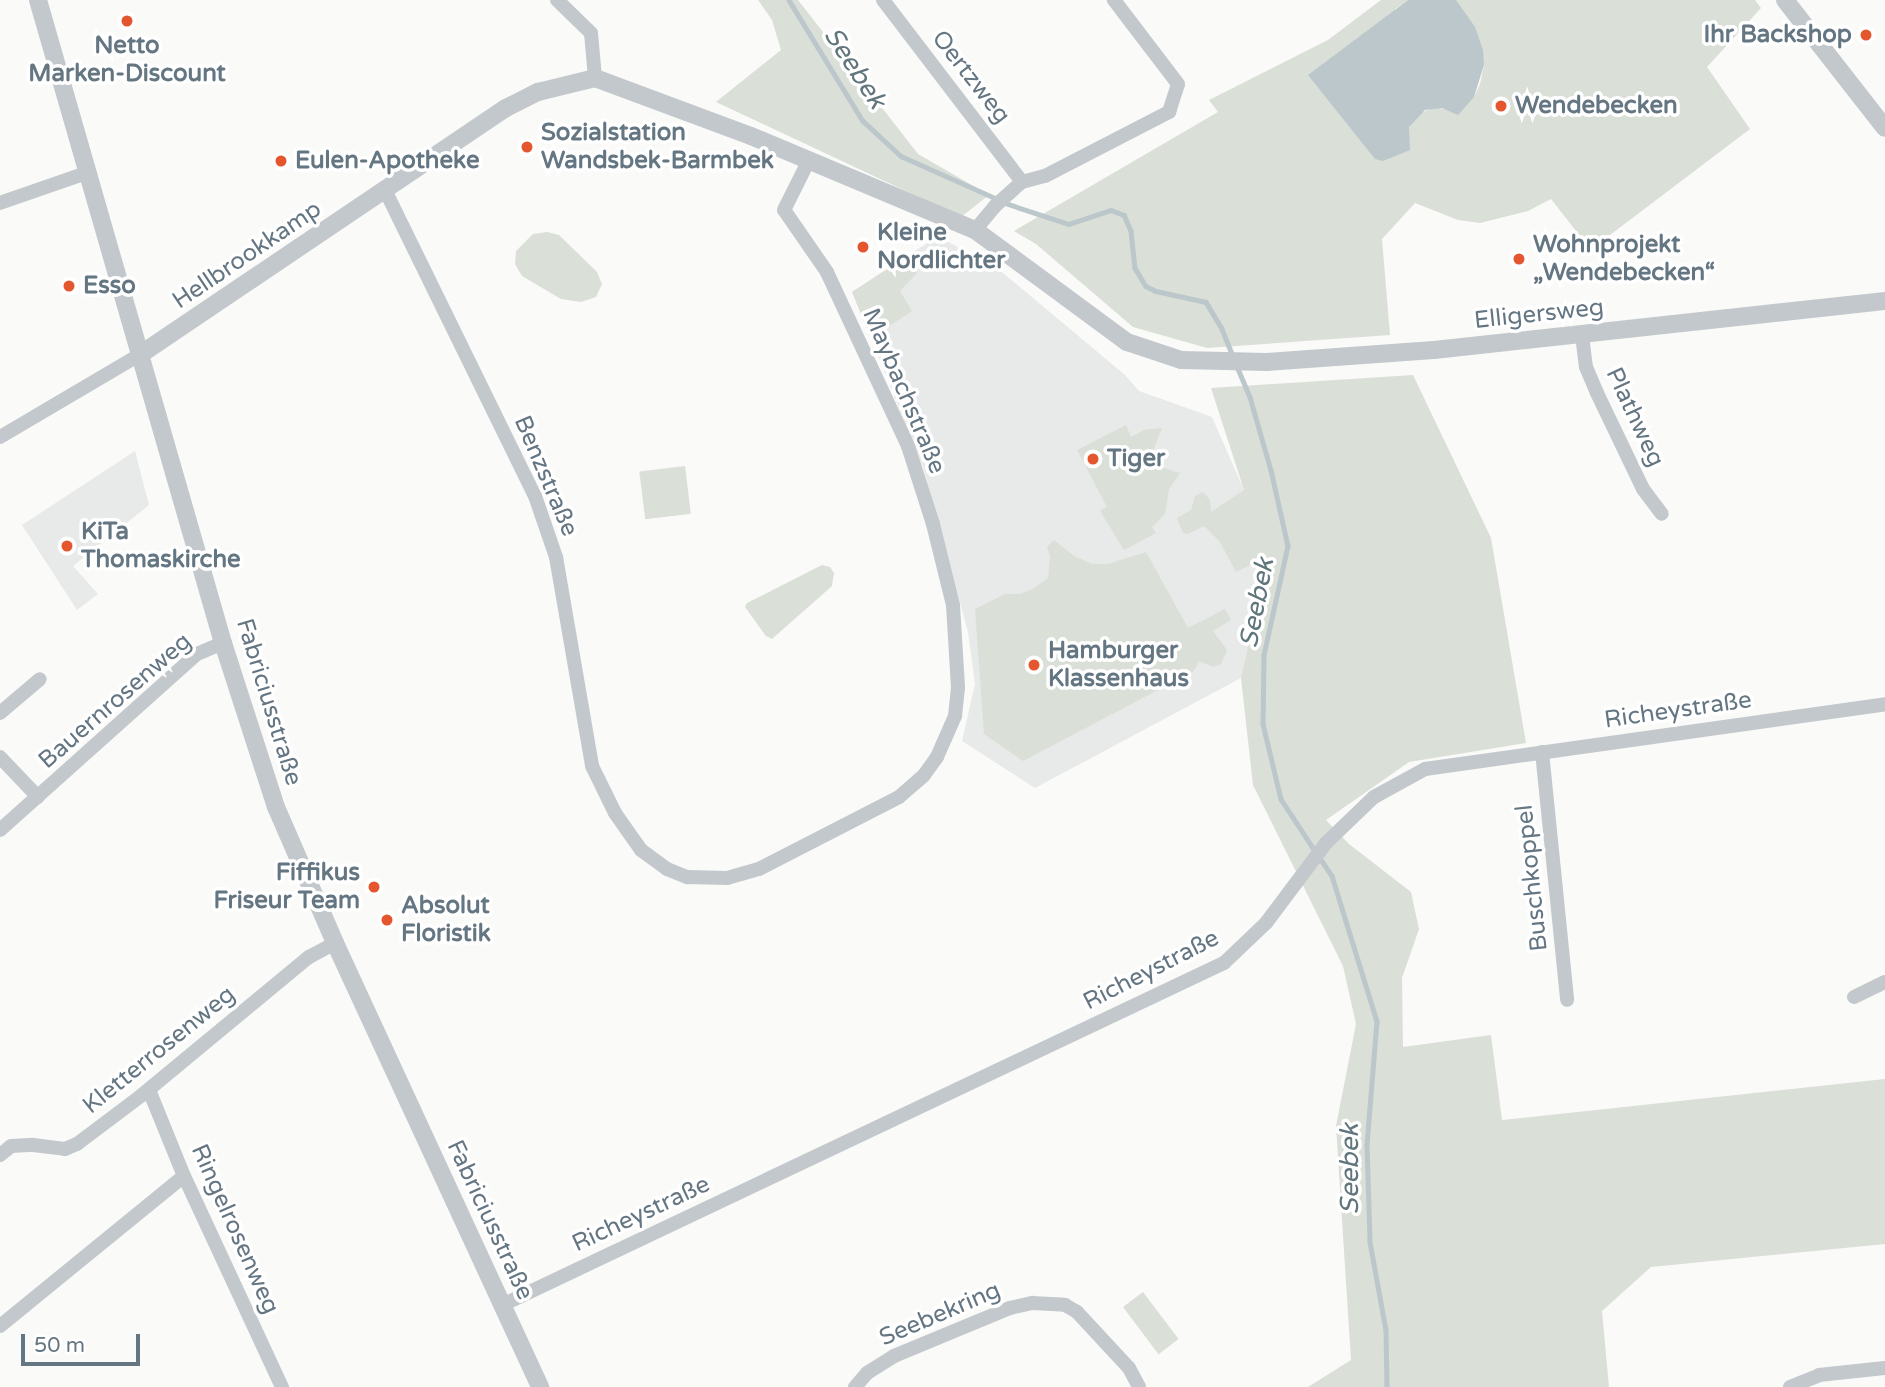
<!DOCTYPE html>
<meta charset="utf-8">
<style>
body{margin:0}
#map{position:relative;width:1885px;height:1387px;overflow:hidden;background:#fafaf8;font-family:"Varela Round",sans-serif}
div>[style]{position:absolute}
.built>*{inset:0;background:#e8e9e9}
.green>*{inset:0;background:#dadfd7;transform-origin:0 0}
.water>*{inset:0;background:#bbc7cb}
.stream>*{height:4.5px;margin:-2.25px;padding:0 2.25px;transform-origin:2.25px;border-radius:2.25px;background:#bbc7cb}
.minor>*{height:14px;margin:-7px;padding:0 7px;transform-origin:7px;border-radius:7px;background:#c3c8cc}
.tertiary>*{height:18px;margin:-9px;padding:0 9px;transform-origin:9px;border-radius:9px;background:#c3c8cc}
.dots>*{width:19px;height:19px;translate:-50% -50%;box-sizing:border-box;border:4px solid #fff;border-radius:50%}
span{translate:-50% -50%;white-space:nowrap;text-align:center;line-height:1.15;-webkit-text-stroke:7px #fff;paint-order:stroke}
.poi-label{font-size:24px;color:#657683;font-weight:700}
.right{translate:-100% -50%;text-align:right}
.left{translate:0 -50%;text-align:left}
.street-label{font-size:24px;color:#657683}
.water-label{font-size:26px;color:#60757c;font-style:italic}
.scale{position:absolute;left:21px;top:1334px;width:119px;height:32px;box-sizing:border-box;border:4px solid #657683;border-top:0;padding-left:9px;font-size:21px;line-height:24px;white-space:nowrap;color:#657683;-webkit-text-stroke:5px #fff;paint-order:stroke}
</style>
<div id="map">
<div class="built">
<i style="clip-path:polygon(938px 236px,1003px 273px,1125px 375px,1139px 391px,1212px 417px,1244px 490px,1259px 552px,1251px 633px,1241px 678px,1035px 788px,962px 741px,975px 684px,968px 632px,923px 467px,852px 292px)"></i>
<i style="clip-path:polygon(135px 451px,149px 505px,73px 566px,98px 594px,77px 610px,22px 525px)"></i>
</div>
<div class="green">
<i style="clip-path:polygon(758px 0,798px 0,918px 154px,989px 195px,961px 217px,716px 102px,781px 50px,772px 20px)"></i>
<i style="clip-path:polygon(1381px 0,1408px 0,1395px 9px,1408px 143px,1409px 127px,1419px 114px,1434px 107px,1451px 110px,1474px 97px,1480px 84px,1484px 65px,1468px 19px,1456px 0,1755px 0,1761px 8px,1707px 67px,1750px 129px,1606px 238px,1580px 236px,1551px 199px,1528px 211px,1480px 223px,1458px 220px,1415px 203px,1382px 239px,1390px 335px,1207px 348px,1133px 327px,1036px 244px,1014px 231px,1218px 112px,1209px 100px,1328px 40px)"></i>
<i style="clip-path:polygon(547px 232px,559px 235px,597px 272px,602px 284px,596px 297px,581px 302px,561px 299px,522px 276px,515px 264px,516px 251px,533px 234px)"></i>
<i style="clip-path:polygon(907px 256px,917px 273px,900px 291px,912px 311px,871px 338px,852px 292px)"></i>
<i style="clip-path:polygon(1413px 375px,1491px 538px,1526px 743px,1409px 762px,1326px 820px,1349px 844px,1411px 892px,1419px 929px,1402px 978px,1403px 1047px,1491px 1035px,1502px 1120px,1885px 1079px,1885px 1244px,1651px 1267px,1602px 1311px,1609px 1387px,1308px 1387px,1351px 1360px,1336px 1126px,1356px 1024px,1343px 966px,1253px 785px,1241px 678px,1251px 633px,1259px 554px,1252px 564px,1236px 572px,1220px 542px,1204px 526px,1188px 534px,1183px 533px,1177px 518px,1191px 510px,1195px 496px,1203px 492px,1210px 500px,1211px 512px,1244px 490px,1211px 388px)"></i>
<i style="clip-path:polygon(1126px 425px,1131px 437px,1144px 430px,1162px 428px,1148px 463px,1180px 473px,1169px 489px,1165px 514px,1152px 527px,1156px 533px,1124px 550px,1100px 511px,1107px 507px,1077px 450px)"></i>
<i style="left:685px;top:466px;width:48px;height:46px;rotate:83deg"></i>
<i style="clip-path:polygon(1054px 540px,1074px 556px,1092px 564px,1108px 564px,1146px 552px,1188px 628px,1225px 609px,1231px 620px,1213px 631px,1227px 650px,1221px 664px,1213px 667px,1199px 661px,1194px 671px,1023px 761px,984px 734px,975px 609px,1005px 594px,1020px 594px,1033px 589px,1048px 578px,1050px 556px,1047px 547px)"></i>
<i style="clip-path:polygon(822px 565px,830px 567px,834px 573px,832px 586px,772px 639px,766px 636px,745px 607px,747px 603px)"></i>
<i style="left:1143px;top:1292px;width:59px;height:25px;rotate:53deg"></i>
</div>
<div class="water">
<i style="clip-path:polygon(1408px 0,1456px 0,1475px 27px,1483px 50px,1484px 65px,1474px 97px,1458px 115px,1442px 108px,1425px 110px,1409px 127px,1410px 150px,1383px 161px,1375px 159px,1308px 75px)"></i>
</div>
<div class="stream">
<i style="left:789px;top:0;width:142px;rotate:58.6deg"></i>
<i style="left:863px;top:121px;width:52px;rotate:42.6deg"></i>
<i style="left:901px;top:156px;width:105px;rotate:24.1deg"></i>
<i style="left:1005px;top:203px;width:67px;rotate:18.2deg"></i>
<i style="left:1069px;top:224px;width:44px;rotate:-18.4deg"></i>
<i style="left:1111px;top:210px;width:14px;rotate:21deg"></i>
<i style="left:1124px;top:215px;width:17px;rotate:66deg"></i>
<i style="left:1131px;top:231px;width:37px;rotate:84deg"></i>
<i style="left:1135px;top:268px;width:21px;rotate:59deg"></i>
<i style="left:1146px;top:286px;width:11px;rotate:27deg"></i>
<i style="left:1156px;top:291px;width:51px;rotate:12.4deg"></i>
<i style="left:1206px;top:302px;width:31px;rotate:59deg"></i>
<i style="left:1222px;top:329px;width:29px;rotate:68deg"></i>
<i style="left:1236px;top:364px;width:36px;rotate:67deg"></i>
<i style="left:1250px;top:397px;width:76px;rotate:74deg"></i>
<i style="left:1271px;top:470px;width:78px;rotate:77.4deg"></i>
<i style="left:1288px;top:546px;width:112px;rotate:102.4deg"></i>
<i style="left:1264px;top:655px;width:69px;rotate:90.8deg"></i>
<i style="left:1263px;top:724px;width:77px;rotate:76.5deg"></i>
<i style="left:1281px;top:799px;width:62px;rotate:56.8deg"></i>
<i style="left:1320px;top:858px;width:22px;rotate:56deg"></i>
<i style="left:1332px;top:876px;width:152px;rotate:72.8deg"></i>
<i style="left:1377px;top:1021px;width:124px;rotate:94.6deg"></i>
<i style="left:1367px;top:1145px;width:97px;rotate:88.2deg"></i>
<i style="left:1370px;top:1242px;width:89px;rotate:79.7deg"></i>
<i style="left:1386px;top:1330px;width:57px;rotate:89deg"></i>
</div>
<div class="minor">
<i style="left:557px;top:0;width:47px;rotate:44.1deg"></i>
<i style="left:591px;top:33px;width:45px;rotate:84.9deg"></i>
<i style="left:883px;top:0;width:229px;rotate:52.6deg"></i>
<i style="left:385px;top:190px;width:341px;rotate:63.9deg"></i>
<i style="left:535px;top:496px;width:65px;rotate:71deg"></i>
<i style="left:556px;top:557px;width:212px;rotate:80.2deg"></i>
<i style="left:592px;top:766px;width:52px;rotate:63.9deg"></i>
<i style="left:615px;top:813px;width:45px;rotate:54.9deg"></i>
<i style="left:641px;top:850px;width:32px;rotate:36deg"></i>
<i style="left:667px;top:869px;width:22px;rotate:22deg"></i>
<i style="left:687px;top:877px;width:40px;rotate:1.4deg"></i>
<i style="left:727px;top:878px;width:33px;rotate:-16deg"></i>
<i style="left:759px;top:869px;width:157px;rotate:-27.2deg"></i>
<i style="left:899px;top:797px;width:33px;rotate:-41deg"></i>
<i style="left:924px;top:775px;width:22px;rotate:-54deg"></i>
<i style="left:937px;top:757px;width:45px;rotate:-66.3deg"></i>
<i style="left:955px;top:716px;width:29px;rotate:-84deg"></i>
<i style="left:958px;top:687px;width:82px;rotate:-93.5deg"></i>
<i style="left:953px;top:605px;width:83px;rotate:-103.9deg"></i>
<i style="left:933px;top:524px;width:82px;rotate:-107.8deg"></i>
<i style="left:908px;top:446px;width:192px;rotate:-115deg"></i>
<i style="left:827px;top:272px;width:75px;rotate:-124.7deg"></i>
<i style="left:784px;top:210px;width:56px;rotate:-63.4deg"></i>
<i style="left:0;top:203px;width:94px;rotate:-19.2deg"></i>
<i style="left:975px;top:230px;width:31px;rotate:-50deg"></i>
<i style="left:995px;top:206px;width:36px;rotate:-42deg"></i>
<i style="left:1022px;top:182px;width:24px;rotate:-15deg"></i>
<i style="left:1045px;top:176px;width:140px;rotate:-27.3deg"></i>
<i style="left:1169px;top:112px;width:29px;rotate:-72deg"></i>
<i style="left:1178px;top:84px;width:106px;rotate:-127.3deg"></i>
<i style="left:1582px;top:335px;width:32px;rotate:83deg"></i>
<i style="left:1586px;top:367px;width:28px;rotate:67deg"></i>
<i style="left:1597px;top:393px;width:106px;rotate:64.4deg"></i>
<i style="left:1643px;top:489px;width:31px;rotate:53deg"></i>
<i style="left:0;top:437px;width:164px;rotate:-30.5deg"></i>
<i style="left:0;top:713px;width:52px;rotate:-40.4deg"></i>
<i style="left:1542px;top:752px;width:249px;rotate:84.2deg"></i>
<i style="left:0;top:757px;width:55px;rotate:46.5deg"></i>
<i style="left:0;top:830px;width:264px;rotate:-41.8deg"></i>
<i style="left:197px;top:654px;width:28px;rotate:-23deg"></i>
<i style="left:1854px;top:997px;width:34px;rotate:-26deg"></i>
<i style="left:149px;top:1090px;width:93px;rotate:67.9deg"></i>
<i style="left:184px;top:1176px;width:233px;rotate:65.1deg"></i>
<i style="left:0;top:1155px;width:14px;rotate:-39deg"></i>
<i style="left:11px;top:1146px;width:22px;rotate:-3deg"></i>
<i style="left:33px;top:1145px;width:32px;rotate:7deg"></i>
<i style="left:65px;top:1149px;width:13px;rotate:-23deg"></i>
<i style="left:77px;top:1144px;width:81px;rotate:-37deg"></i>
<i style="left:142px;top:1095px;width:217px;rotate:-39.6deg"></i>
<i style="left:309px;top:957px;width:30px;rotate:-28deg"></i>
<i style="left:502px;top:1305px;width:799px;rotate:-25.35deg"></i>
<i style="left:1224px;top:963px;width:58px;rotate:-43.6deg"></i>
<i style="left:1266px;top:923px;width:100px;rotate:-53.1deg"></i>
<i style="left:1326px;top:843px;width:66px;rotate:-43.8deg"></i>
<i style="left:1374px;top:797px;width:58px;rotate:-28.8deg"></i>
<i style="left:1425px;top:769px;width:465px;rotate:-8deg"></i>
<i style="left:0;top:1326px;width:237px;rotate:-39.2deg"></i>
<i style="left:855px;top:1387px;width:18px;rotate:-49deg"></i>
<i style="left:867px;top:1373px;width:32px;rotate:-32deg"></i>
<i style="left:894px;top:1356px;width:126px;rotate:-22.5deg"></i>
<i style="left:1010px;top:1308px;width:23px;rotate:-13deg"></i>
<i style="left:1032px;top:1303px;width:33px;rotate:3deg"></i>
<i style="left:1065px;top:1305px;width:14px;rotate:30deg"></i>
<i style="left:1077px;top:1312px;width:76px;rotate:47.1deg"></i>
<i style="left:1129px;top:1368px;width:21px;rotate:62deg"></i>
<i style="left:1790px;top:1387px;width:31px;rotate:-22deg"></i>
<i style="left:1819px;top:1375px;width:66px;rotate:-6.1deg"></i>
</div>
<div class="tertiary">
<i style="left:38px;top:0;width:669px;rotate:73.95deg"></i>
<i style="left:223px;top:643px;width:172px;rotate:72.1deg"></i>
<i style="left:276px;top:807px;width:148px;rotate:66.5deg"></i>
<i style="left:335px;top:943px;width:489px;rotate:65.2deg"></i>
<i style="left:1785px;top:0;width:162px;rotate:52deg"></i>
<i style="left:141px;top:354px;width:440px;rotate:-34deg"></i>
<i style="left:506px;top:108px;width:36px;rotate:-27deg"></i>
<i style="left:538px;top:92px;width:59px;rotate:-13.8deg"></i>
<i style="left:595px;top:78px;width:166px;rotate:20.4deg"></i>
<i style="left:751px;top:136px;width:243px;rotate:22.8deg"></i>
<i style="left:975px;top:230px;width:189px;rotate:36.4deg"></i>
<i style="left:1127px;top:342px;width:57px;rotate:18.4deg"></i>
<i style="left:1181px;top:360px;width:86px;rotate:1.3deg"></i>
<i style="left:1267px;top:362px;width:167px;rotate:-4.1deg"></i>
<i style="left:1434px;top:350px;width:454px;rotate:-6.2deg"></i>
</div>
<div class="dots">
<i style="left:127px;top:21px;background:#e4572e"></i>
<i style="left:1866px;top:35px;background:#e4572e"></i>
<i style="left:1501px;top:106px;background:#e4572e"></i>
<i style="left:527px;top:147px;background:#e4572e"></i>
<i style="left:281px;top:161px;background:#e4572e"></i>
<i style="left:863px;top:247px;background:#e4572e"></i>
<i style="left:1519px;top:259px;background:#e4572e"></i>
<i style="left:69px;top:286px;background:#e4572e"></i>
<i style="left:1093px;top:459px;background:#e4572e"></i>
<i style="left:67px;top:546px;background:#e4572e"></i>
<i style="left:1034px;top:665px;background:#e4572e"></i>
<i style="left:374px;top:887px;background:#e4572e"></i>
<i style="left:387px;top:920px;background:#e4572e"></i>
</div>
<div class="poi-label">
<span class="right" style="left:1852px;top:35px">Ihr Backshop</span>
<span style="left:127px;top:60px">Netto<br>Marken-Discount</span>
<span class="left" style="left:1515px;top:106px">Wendebecken</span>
<span class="left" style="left:541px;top:147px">Sozialstation<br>Wandsbek-Barmbek</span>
<span class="left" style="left:295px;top:161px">Eulen-Apotheke</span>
<span class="left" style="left:877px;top:247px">Kleine<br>Nordlichter</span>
<span class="left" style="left:1533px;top:259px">Wohnprojekt<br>„Wendebecken“</span>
<span class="left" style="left:83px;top:286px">Esso</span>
<span class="left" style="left:1107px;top:459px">Tiger</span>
<span class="left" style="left:81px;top:546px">KiTa<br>Thomaskirche</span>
<span class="left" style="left:1048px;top:665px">Hamburger<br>Klassenhaus</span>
<span class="right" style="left:360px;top:887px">Fiffikus<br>Friseur Team</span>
<span class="left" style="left:401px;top:920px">Absolut<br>Floristik</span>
</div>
<div class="street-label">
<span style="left:971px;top:77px;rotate:52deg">Oertzweg</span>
<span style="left:247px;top:255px;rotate:-34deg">Hellbrookkamp</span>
<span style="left:1539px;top:314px;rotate:-6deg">Elligersweg</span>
<span style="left:904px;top:391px;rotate:67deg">Maybachstraße</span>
<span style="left:1635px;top:417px;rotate:65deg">Plathweg</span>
<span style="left:546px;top:476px;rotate:67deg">Benzstraße</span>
<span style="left:115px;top:701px;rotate:-41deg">Bauernrosenweg</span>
<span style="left:269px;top:702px;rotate:73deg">Fabriciusstraße</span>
<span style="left:1678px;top:710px;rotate:-8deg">Richeystraße</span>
<span style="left:1532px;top:878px;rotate:-96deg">Buschkoppel</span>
<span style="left:1151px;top:970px;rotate:-27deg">Richeystraße</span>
<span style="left:159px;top:1050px;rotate:-39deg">Kletterrosenweg</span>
<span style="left:641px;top:1214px;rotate:-25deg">Richeystraße</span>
<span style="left:490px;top:1220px;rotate:65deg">Fabriciusstraße</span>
<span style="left:235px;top:1229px;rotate:66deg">Ringelrosenweg</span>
<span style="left:940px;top:1314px;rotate:-23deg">Seebekring</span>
</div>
<div class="water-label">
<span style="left:855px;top:68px;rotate:57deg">Seebek</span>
<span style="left:1257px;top:603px;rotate:-79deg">Seebek</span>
<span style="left:1350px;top:1169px;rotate:-90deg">Seebek</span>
</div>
<div class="scale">50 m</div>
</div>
